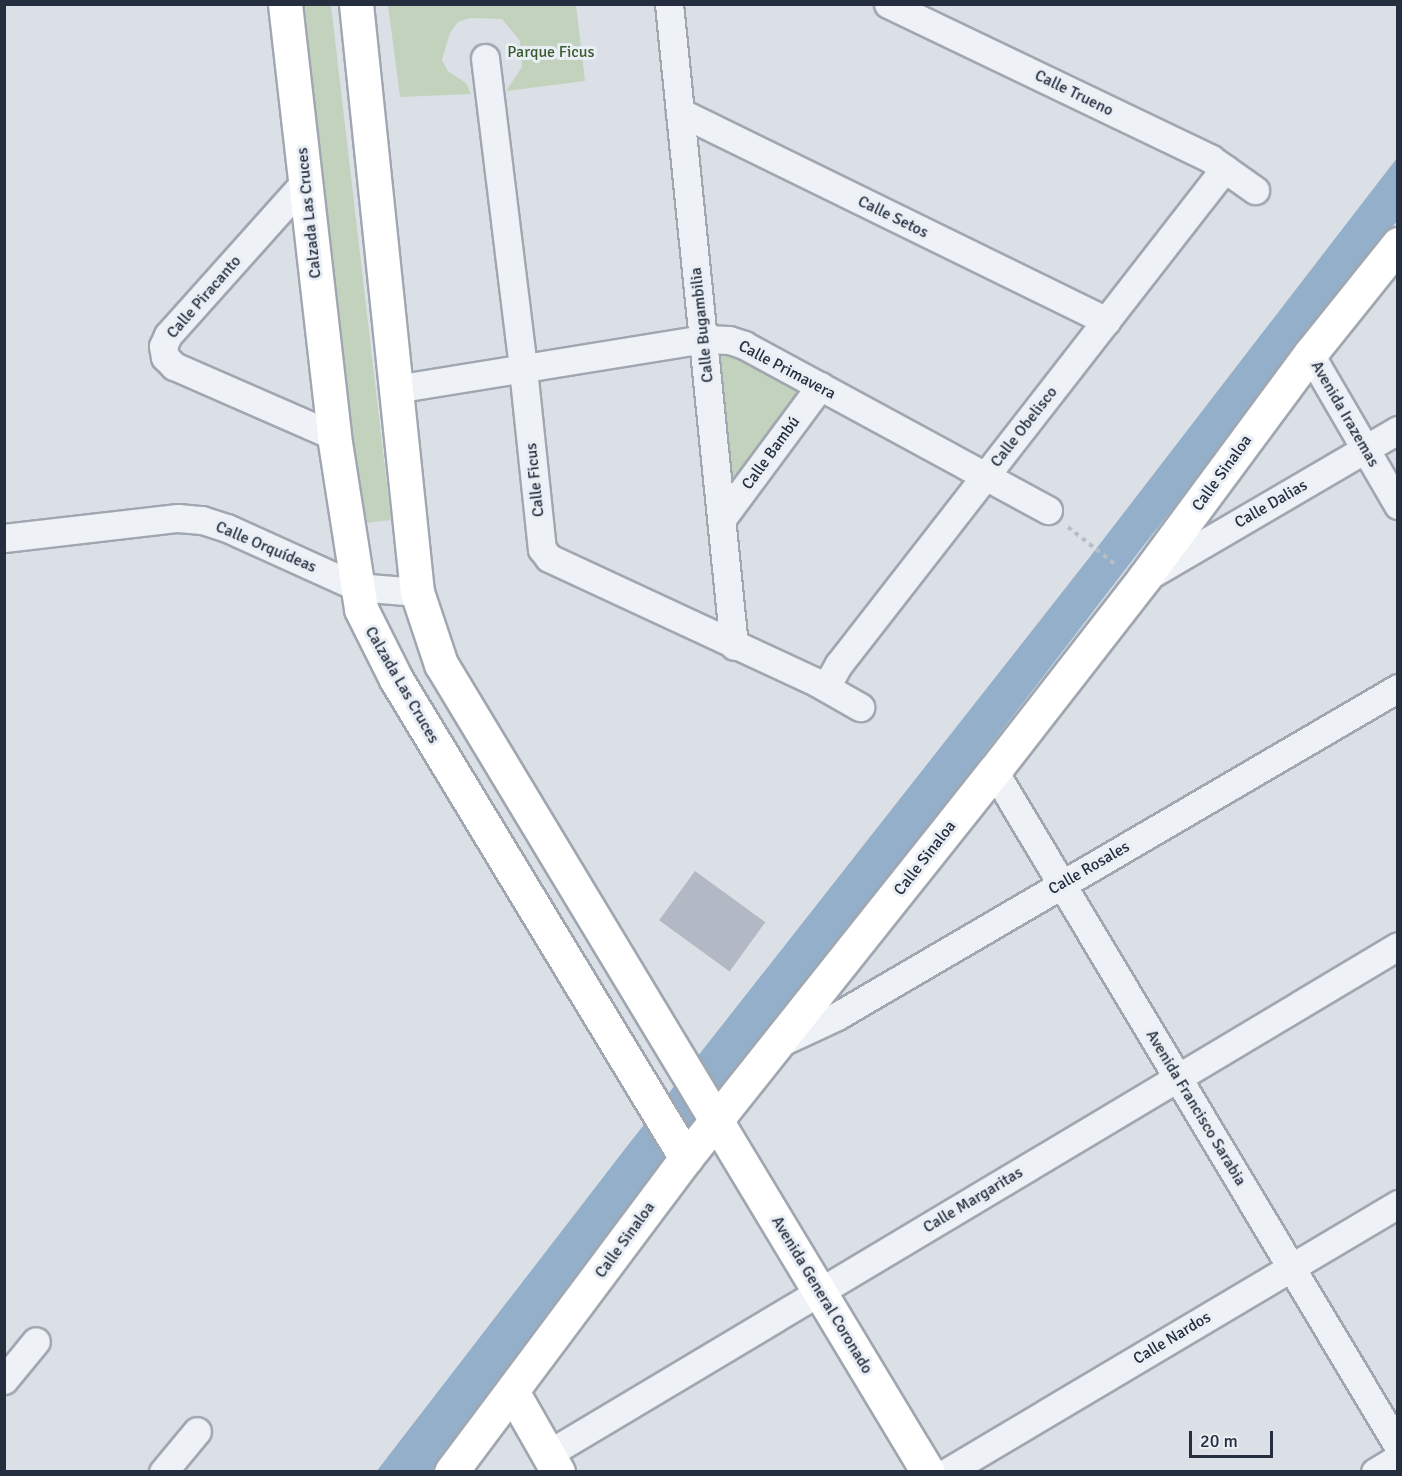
<!DOCTYPE html>
<meta charset="utf-8">
<style>
body{margin:0}
#map{position:relative;width:1402px;height:1476px;overflow:hidden;background:#dbe0e7;font-family:Signika,sans-serif}
div>[style]{position:absolute}
.green>*{inset:0;background:#c2d2bc}
.water>*{inset:0;background:#93afca}
.building>*{inset:0;background:#b2b9c4;transform-origin:0 0}
.path>*{height:4px;margin-top:-2px;transform-origin:0;background:repeating-linear-gradient(90deg,#b9bec5 0 4.5px,transparent 0 9px)}
.roads{filter:drop-shadow(2px 0 #a0a7b1) drop-shadow(-2px 0 #a0a7b1) drop-shadow(0 2px #a0a7b1) drop-shadow(0 -2px #a0a7b1)}
.street>*{height:27px;margin:-13.5px;padding:0 13.5px;transform-origin:13.5px;border-radius:13.5px;background:#eef1f5}
.secondary>*{height:33px;margin:-16.5px;padding:0 16.5px;transform-origin:16.5px;border-radius:16.5px;background:#fff}
span{translate:-50% -50%;white-space:nowrap;text-align:center;line-height:1.15;-webkit-text-stroke:6px #eaeff5;paint-order:stroke}
.park-label{font-size:16px;color:#3a5b30}
.street-label{font-size:16px;color:#242e3e}
.frame{position:absolute;inset:0;border:6px solid #242e3e;pointer-events:none}
.scale{position:absolute;left:1189px;top:1431px;width:84px;height:27px;box-sizing:border-box;border:3px solid #242e3e;border-top:0;padding-left:8px;font-size:18px;line-height:21px;white-space:nowrap;color:#242e3e;-webkit-text-stroke:4px #eaeff5;paint-order:stroke}
</style>
<div id="map">
<div class="green">
<i style="clip-path:polygon(300px 5px,331px 5px,391px 520px,365px 523px,329px 267px)"></i>
<i style="clip-path:polygon(388px 5px,576px 5px,585px 81px,506px 91px,522px 67px,520px 41px,502px 19px,470px 18px,458px 22px,450px 33px,442px 60px,448px 71px,466px 83px,471px 94px,400px 97px)"></i>
<i style="clip-path:polygon(706px 341px,816px 387px,724px 514px)"></i>
</div>
<div class="water">
<i style="clip-path:polygon(1397px 158px,1397px 221px,1141px 549px,434px 1471px,376px 1472px,628px 1145px,1089px 558px)"></i>
</div>
<div class="building">
<i style="left:695px;top:871px;width:87px;height:61px;rotate:36deg"></i>
</div>
<div class="path">
<i style="left:1068px;top:527px;width:61px;rotate:38.4deg"></i>
</div>
<div class="roads">
<div class="street">
<i style="left:669px;top:4px;width:645px;rotate:84.22deg"></i>
<i style="left:888px;top:4px;width:358px;rotate:25.6deg"></i>
<i style="left:1211px;top:159px;width:54px;rotate:35.2deg"></i>
<i style="left:485px;top:58px;width:313px;rotate:83deg"></i>
<i style="left:523px;top:369px;width:181px;rotate:84deg"></i>
<i style="left:542px;top:549px;width:11px;rotate:52deg"></i>
<i style="left:549px;top:558px;width:294px;rotate:24.9deg"></i>
<i style="left:816px;top:682px;width:51px;rotate:29.6deg"></i>
<i style="left:680px;top:112px;width:475px;rotate:26.1deg"></i>
<i style="left:305px;top:182px;width:205px;rotate:131.8deg"></i>
<i style="left:168px;top:335px;width:12px;rotate:114deg"></i>
<i style="left:163px;top:346px;width:11px;rotate:80deg"></i>
<i style="left:165px;top:357px;width:13px;rotate:45deg"></i>
<i style="left:174px;top:366px;width:175px;rotate:23.6deg"></i>
<i style="left:1310px;top:354px;width:175px;rotate:59.8deg"></i>
<i style="left:395px;top:389px;width:312px;rotate:-9.2deg"></i>
<i style="left:703px;top:339px;width:26px;rotate:2deg"></i>
<i style="left:729px;top:340px;width:16px;rotate:18deg"></i>
<i style="left:744px;top:345px;width:346px;rotate:28.5deg"></i>
<i style="left:721px;top:520px;width:167px;rotate:-53.5deg"></i>
<i style="left:4px;top:538px;width:175px;rotate:-6.6deg"></i>
<i style="left:178px;top:518px;width:24px;rotate:5deg"></i>
<i style="left:202px;top:520px;width:26px;rotate:18deg"></i>
<i style="left:227px;top:528px;width:143px;rotate:24.4deg"></i>
<i style="left:357px;top:587px;width:60px;rotate:4.8deg"></i>
<i style="left:1148px;top:576px;width:290px;rotate:-30.3deg"></i>
<i style="left:826px;top:687px;width:26px;rotate:-61deg"></i>
<i style="left:839px;top:664px;width:628px;rotate:-52.11deg"></i>
<i style="left:994px;top:771px;width:787px;rotate:59.1deg"></i>
<i style="left:777px;top:1044px;width:66px;rotate:-25deg"></i>
<i style="left:837px;top:1016px;width:650px;rotate:-30.31deg"></i>
<i style="left:4px;top:1380px;width:50px;rotate:-50.6deg"></i>
<i style="left:548px;top:1454px;width:990px;rotate:-30.86deg"></i>
<i style="left:163px;top:1472px;width:53px;rotate:-50.3deg"></i>
<i style="left:947px;top:1472px;width:525px;rotate:-30.72deg"></i>
<i style="left:1375px;top:1472px;width:27px;rotate:-31deg"></i>
</div>
<div class="secondary">
<i style="left:285px;top:4px;width:435px;rotate:83.5deg"></i>
<i style="left:334px;top:436px;width:175px;rotate:81.1deg"></i>
<i style="left:361px;top:609px;width:78px;rotate:63.4deg"></i>
<i style="left:396px;top:679px;width:560px;rotate:58.81deg"></i>
<i style="left:356px;top:4px;width:591px;rotate:84.08deg"></i>
<i style="left:417px;top:592px;width:76px;rotate:71.6deg"></i>
<i style="left:441px;top:664px;width:943px;rotate:58.92deg"></i>
<i style="left:513px;top:1393px;width:91px;rotate:60.3deg"></i>
<i style="left:451px;top:1472px;width:392px;rotate:-53.2deg"></i>
<i style="left:686px;top:1158px;width:495px;rotate:-51.5deg"></i>
<i style="left:994px;top:771px;width:244px;rotate:-52.1deg"></i>
<i style="left:1144px;top:578px;width:279px;rotate:-53.5deg"></i>
<i style="left:1310px;top:354px;width:141px;rotate:-51.3deg"></i>
</div>
</div>
<div class="park-label">
<span style="left:551px;top:52px">Parque Ficus</span>
</div>
<div class="street-label">
<span style="left:1074px;top:93px;rotate:26deg">Calle Trueno</span>
<span style="left:309px;top:213px;rotate:-96deg">Calzada Las Cruces</span>
<span style="left:893px;top:217px;rotate:26deg">Calle Setos</span>
<span style="left:204px;top:297px;rotate:-49deg">Calle Piracanto</span>
<span style="left:702px;top:325px;rotate:-96deg">Calle Bugambilia</span>
<span style="left:787px;top:370px;rotate:28deg">Calle Primavera</span>
<span style="left:1345px;top:414px;rotate:60deg">Avenida Irazemas</span>
<span style="left:1024px;top:427px;rotate:-52deg">Calle Obelisco</span>
<span style="left:771px;top:453px;rotate:-54deg">Calle Bambú</span>
<span style="left:1222px;top:473px;rotate:-54deg">Calle Sinaloa</span>
<span style="left:535px;top:480px;rotate:-96deg">Calle Ficus</span>
<span style="left:1271px;top:504px;rotate:-30deg">Calle Dalias</span>
<span style="left:266px;top:547px;rotate:23deg">Calle Orquídeas</span>
<span style="left:402px;top:685px;rotate:60deg">Calzada Las Cruces</span>
<span style="left:925px;top:858px;rotate:-52deg">Calle Sinaloa</span>
<span style="left:1089px;top:868px;rotate:-30deg">Calle Rosales</span>
<span style="left:1196px;top:1108px;rotate:59deg">Avenida Francisco Sarabia</span>
<span style="left:973px;top:1200px;rotate:-31deg">Calle Margaritas</span>
<span style="left:625px;top:1240px;rotate:-54deg">Calle Sinaloa</span>
<span style="left:822px;top:1295px;rotate:59deg">Avenida General Coronado</span>
<span style="left:1172px;top:1338px;rotate:-31deg">Calle Nardos</span>
</div>
<div class="frame"></div>
<div class="scale">20 m</div>
</div>
